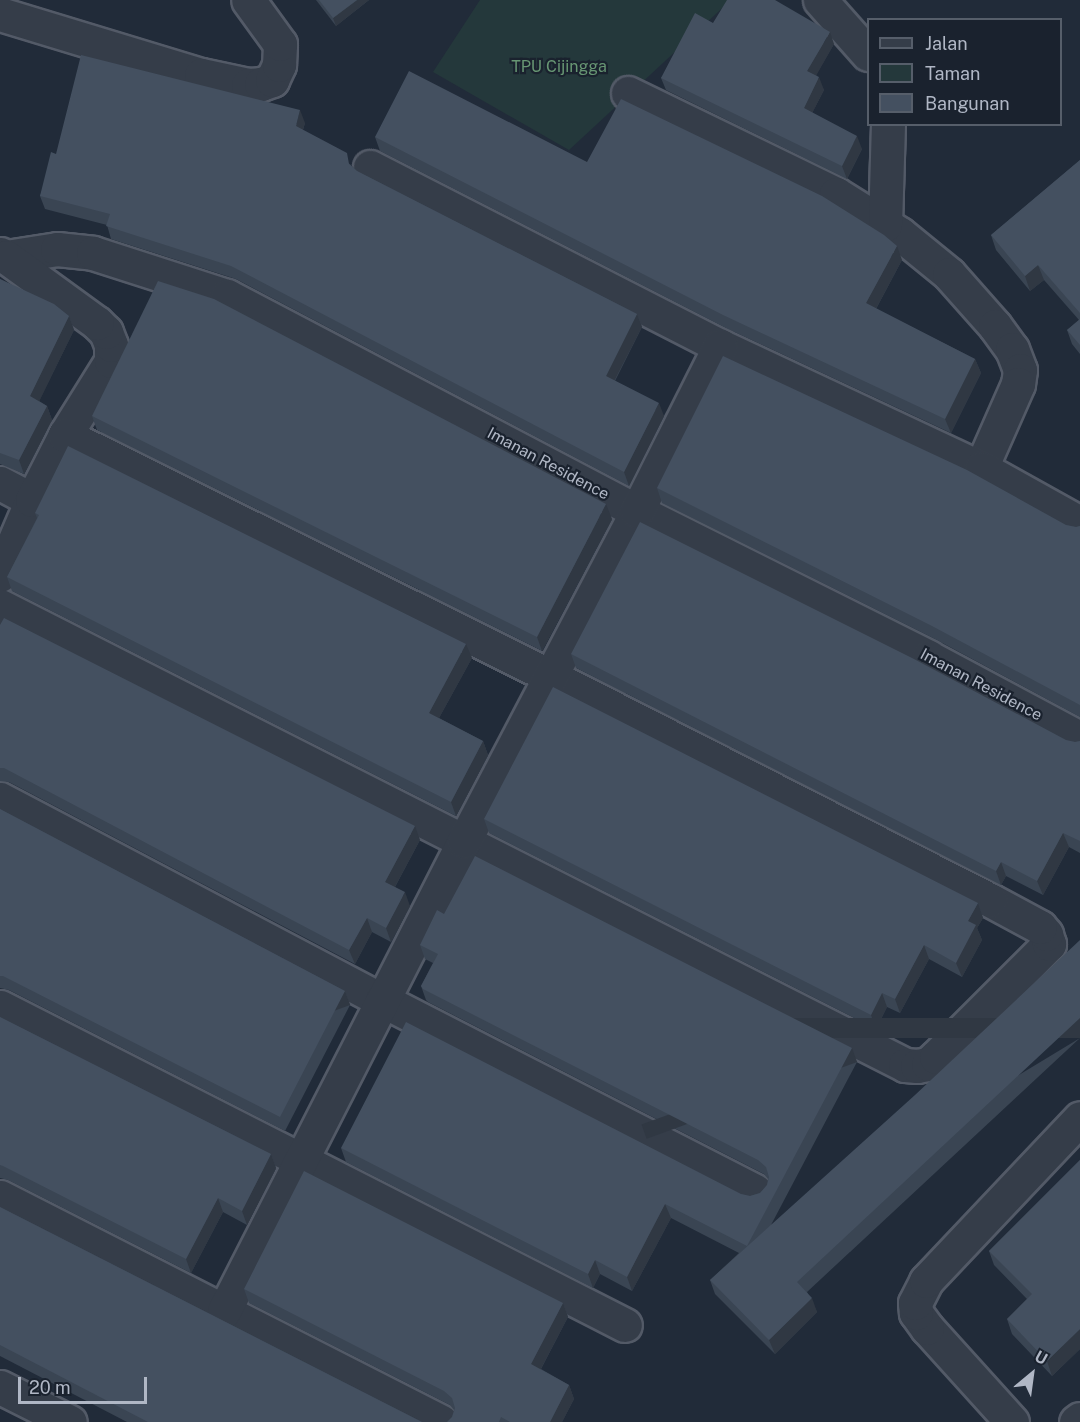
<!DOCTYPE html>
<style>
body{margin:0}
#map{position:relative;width:1080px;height:1422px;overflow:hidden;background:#212b39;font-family:"Public Sans",sans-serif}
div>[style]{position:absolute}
.green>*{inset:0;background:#24383b}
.roads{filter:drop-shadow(2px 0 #535a67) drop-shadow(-2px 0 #535a67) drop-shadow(0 2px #535a67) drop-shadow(0 -2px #535a67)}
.minor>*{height:33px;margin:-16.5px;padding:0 16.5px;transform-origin:16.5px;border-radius:16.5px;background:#353d49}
.wall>*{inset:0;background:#3a4553}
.shaded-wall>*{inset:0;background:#303843;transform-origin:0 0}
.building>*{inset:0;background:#445060}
span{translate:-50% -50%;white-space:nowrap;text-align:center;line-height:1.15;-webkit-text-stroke:4.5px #1a222e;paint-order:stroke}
.park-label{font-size:16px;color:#679673}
.street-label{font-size:16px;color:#b0b7c5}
.legend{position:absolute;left:867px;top:18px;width:195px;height:108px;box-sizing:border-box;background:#1a222e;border:2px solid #565e6a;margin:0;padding:8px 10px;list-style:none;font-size:18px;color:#b0b7c5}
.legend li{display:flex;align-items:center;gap:12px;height:30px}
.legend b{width:30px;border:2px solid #565e6a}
.north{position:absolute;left:1002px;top:1344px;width:60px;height:60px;-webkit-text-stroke:4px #1a222e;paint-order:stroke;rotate:29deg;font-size:16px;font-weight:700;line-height:24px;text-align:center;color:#b0b7c5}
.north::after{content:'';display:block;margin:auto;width:21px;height:27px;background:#b0b7c5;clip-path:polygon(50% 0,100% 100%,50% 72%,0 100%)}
.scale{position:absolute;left:18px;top:1377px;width:129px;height:27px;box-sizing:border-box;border:3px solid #b0b7c5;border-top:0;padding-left:8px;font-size:18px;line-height:21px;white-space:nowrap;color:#b0b7c5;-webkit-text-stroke:4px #1a222e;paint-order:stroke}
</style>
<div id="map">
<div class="green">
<i style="clip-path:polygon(480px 0,731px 0,569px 150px,433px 72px)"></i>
</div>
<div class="roads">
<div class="minor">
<i style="left:820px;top:0;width:72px;rotate:48.4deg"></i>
<i style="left:0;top:14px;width:210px;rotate:16.9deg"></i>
<i style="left:201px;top:75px;width:48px;rotate:12deg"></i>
<i style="left:248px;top:85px;width:13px;rotate:-4deg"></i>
<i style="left:261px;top:84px;width:12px;rotate:-20deg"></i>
<i style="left:272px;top:80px;width:17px;rotate:-65deg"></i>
<i style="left:279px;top:65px;width:21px;rotate:-87deg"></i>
<i style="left:280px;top:44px;width:54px;rotate:-126deg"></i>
<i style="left:628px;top:93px;width:231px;rotate:25.9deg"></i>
<i style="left:836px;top:194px;width:75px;rotate:32deg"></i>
<i style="left:900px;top:234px;width:63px;rotate:39.2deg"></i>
<i style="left:949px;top:274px;width:69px;rotate:48.5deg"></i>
<i style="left:995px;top:326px;width:29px;rotate:54deg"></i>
<i style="left:1012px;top:349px;width:22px;rotate:69deg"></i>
<i style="left:1020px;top:370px;width:14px;rotate:98deg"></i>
<i style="left:1018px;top:384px;width:92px;rotate:113.8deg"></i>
<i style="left:370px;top:167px;width:393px;rotate:27.1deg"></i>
<i style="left:720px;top:346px;width:288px;rotate:25.1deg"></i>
<i style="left:981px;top:468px;width:113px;rotate:29.1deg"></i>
<i style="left:885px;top:225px;width:101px;rotate:-88.3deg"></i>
<i style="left:0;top:254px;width:7px;rotate:27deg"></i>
<i style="left:6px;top:257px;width:52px;rotate:-8.9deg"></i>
<i style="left:57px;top:249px;width:36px;rotate:6deg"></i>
<i style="left:93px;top:253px;width:141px;rotate:17.8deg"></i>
<i style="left:227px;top:296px;width:463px;rotate:27.7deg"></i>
<i style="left:637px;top:511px;width:326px;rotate:26.6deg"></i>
<i style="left:928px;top:657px;width:172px;rotate:28.1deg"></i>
<i style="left:0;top:483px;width:36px;rotate:28deg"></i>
<i style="left:0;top:575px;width:82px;rotate:-66.9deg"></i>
<i style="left:32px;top:500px;width:73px;rotate:-63.1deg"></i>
<i style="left:65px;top:435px;width:87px;rotate:-58.1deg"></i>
<i style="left:111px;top:361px;width:16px;rotate:-90deg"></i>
<i style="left:111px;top:345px;width:14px;rotate:-111deg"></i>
<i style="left:106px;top:332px;width:13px;rotate:-135deg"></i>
<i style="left:97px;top:323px;width:112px;rotate:-144deg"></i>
<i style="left:0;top:606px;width:1015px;rotate:26.89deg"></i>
<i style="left:905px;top:1065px;width:12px;rotate:5deg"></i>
<i style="left:917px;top:1066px;width:11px;rotate:-10deg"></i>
<i style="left:928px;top:1064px;width:11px;rotate:-41deg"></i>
<i style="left:936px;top:1057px;width:160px;rotate:-45deg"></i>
<i style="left:1049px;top:944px;width:10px;rotate:-107deg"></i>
<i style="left:1046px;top:934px;width:9px;rotate:-131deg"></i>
<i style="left:1040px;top:927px;width:57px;rotate:-151.6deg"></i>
<i style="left:990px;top:900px;width:494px;rotate:-153deg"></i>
<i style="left:550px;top:676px;width:542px;rotate:-153.58deg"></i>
<i style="left:0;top:799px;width:432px;rotate:27.8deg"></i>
<i style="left:382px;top:1000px;width:419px;rotate:27.1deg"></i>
<i style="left:0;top:1007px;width:701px;rotate:26.97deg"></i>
<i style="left:0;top:1197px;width:495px;rotate:27deg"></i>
<i style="left:224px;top:1311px;width:528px;rotate:-62.95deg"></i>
<i style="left:464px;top:841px;width:373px;rotate:-62.3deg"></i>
<i style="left:637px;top:511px;width:185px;rotate:-63.3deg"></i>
<i style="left:0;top:1387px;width:78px;rotate:26.6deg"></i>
<i style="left:1012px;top:1422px;width:127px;rotate:-132.1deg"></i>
<i style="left:927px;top:1328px;width:19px;rotate:-126deg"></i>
<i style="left:916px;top:1313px;width:10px;rotate:-96deg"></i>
<i style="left:915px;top:1303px;width:25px;rotate:-63deg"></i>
<i style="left:926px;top:1281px;width:224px;rotate:-46.6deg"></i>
<i style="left:1076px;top:1422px;width:5px;rotate:-37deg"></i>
</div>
</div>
<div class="wall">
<i style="clip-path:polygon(316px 0,369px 0,336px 26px)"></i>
<i style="clip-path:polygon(713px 23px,834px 44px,816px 75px,824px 90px,812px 113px,862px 149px,847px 179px,666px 90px,661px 78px)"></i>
<i style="clip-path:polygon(305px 123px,303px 130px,351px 165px,357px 171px,637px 314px,642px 327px,615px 381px,664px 416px,629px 486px,236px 279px,111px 239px,107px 225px,45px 209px,40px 196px,56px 154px)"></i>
<i style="clip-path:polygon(375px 137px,587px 162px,902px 260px,876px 309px,975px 359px,981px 373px,951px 433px,728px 329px,380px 151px)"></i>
<i style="clip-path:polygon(1080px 160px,1080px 354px,1072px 344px,1067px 330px,1079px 320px,1044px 280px,1030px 291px,996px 250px,991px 235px)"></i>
<i style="clip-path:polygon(0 279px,69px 316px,74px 330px,39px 401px,47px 406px,52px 420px,24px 474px,0 464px)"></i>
<i style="clip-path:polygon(92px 416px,612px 519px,542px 651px,97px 430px)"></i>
<i style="clip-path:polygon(657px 488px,1066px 525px,1076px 527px,1080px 526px,1080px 717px,937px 640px,662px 503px)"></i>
<i style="clip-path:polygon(35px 513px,472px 658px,439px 718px,483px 741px,488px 755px,456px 816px,12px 591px,7px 577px,37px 518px)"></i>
<i style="clip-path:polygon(0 625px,420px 840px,395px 887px,410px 906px,391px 942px,372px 932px,355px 964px,9px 782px,0 781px)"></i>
<i style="clip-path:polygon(571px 654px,1075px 742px,1080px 741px,1080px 853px,1069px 847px,1043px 895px,1006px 876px,1001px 885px,576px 668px)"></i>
<i style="clip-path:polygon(0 809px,345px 991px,350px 1005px,285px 1131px,9px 990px,0 988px)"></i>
<i style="clip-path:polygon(484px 819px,978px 903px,983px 918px,977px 928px,982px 940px,962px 977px,929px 959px,900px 1013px,887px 1007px,876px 1029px,489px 833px)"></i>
<i style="clip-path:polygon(444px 914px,857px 1062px,771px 1225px,1080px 1038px,807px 1292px,817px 1312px,775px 1354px,715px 1294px,710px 1280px,739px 1253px,671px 1218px,632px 1291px,600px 1274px,593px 1288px,346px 1162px,341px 1148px,741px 1194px,750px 1196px,760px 1193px,767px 1185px,768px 1179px,764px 1174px,428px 1002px,426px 1000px,421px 986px,433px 963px,425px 959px,420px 945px)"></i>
<i style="clip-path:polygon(0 1017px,271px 1154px,276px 1168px,247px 1225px,223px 1212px,191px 1273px,8px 1180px,0 1178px)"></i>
<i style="clip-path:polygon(1080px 1160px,1080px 1349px,1052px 1376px,1012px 1334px,1007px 1319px,1027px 1299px,994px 1265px,989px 1251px)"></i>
<i style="clip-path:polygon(0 1207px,422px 1422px,127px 1422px,0 1356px)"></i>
<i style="clip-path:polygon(244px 1289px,563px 1303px,568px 1317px,541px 1369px,569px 1385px,574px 1399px,562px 1422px,447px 1422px,452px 1417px,454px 1410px,450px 1405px,249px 1303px)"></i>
</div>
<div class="shaded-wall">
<i style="clip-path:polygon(357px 0,369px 0,336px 26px,333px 18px)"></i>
<i style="clip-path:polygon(830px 32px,834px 44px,812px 83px,807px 71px)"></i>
<i style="clip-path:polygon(819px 77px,824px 90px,808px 121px,804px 108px)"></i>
<i style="clip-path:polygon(300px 110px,305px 123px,300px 139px,296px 126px)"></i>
<i style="clip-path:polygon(857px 136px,862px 149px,847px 179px,842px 166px)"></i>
<i style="clip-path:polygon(897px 246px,902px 260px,871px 318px,866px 303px)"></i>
<i style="clip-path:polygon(1038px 265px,1044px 280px,1030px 291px,1025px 276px)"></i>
<i style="clip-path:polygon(637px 314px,642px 327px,610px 389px,606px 376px)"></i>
<i style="clip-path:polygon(69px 316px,74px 330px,35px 410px,30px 396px)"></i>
<i style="clip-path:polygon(975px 359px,981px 373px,951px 433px,945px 419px)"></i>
<i style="clip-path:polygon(659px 403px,664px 416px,629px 486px,624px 472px)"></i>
<i style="clip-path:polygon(47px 406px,52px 420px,24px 474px,19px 460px)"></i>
<i style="clip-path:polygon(606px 504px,612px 519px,542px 651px,537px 637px)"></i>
<i style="clip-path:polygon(466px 644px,472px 658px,434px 727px,429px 713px)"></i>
<i style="clip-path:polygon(483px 741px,488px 755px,456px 816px,451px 802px)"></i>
<i style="clip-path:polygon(415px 826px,420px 840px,390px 896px,385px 882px)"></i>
<i style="clip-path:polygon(1063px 833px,1069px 847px,1043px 895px,1037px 881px)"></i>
<i style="clip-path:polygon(1001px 862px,1006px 876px,1001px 885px,996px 871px)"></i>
<i style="clip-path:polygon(405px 892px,410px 906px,391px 942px,386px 928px)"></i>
<i style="clip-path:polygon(978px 903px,983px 918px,977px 928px,982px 940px,962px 977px,956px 963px,968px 921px)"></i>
<i style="clip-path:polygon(367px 918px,372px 932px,355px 964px,349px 950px)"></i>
<i style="clip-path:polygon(924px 945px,929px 959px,900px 1013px,895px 999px)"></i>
<i style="left:345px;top:991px;width:15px;height:142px;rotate:70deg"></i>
<i style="clip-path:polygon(882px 993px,887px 1007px,876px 1029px,871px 1015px)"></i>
<i style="left:1080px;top:1018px;width:20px;height:387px;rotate:90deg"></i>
<i style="left:852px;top:1048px;width:15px;height:224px;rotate:70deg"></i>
<i style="clip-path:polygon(271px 1154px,276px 1168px,247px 1225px,242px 1211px)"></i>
<i style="clip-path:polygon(218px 1198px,223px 1212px,191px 1273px,186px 1259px)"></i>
<i style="clip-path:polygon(665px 1204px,671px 1218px,632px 1291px,627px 1277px)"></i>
<i style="clip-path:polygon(595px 1260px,600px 1274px,593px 1288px,588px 1274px)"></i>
<i style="clip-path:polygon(812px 1298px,817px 1312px,775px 1354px,769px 1340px)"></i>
<i style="clip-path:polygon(563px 1303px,568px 1317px,536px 1378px,531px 1364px)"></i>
<i style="clip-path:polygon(1080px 1329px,1080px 1349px,1052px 1376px,1047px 1361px)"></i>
<i style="clip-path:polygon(569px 1385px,574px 1399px,562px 1422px,550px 1422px)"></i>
</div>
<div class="building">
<i style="clip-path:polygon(319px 0,357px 0,333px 18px)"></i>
<i style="clip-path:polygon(727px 0,775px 0,830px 32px,807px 71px,819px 77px,804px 108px,857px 136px,842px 166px,661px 78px,695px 13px,713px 23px)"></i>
<i style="clip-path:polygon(81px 55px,300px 110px,296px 126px,347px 153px,349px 164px,357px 171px,637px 314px,606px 376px,659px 403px,624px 472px,231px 266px,106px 226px,110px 214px,40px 196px,51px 152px,56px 154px)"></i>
<i style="clip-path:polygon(409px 71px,587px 162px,621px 99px,822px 196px,884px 235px,897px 246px,866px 303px,975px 359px,945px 419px,723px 315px,375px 137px)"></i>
<i style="clip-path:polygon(1080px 160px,1080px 313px,1038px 265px,1025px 276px,991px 235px)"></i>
<i style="clip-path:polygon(0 279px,54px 304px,69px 316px,30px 396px,47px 406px,19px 460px,0 453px)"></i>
<i style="clip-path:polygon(158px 281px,214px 299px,606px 504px,537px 637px,92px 416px)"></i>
<i style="clip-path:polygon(1080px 319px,1080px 345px,1067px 330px)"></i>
<i style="clip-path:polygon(723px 356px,967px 470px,1066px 525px,1076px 527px,1080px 526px,1080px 705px,932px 626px,657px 488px)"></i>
<i style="clip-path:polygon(68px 446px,466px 644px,429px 713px,483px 741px,451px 802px,7px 577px,39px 515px,35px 513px)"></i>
<i style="clip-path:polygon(640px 522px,914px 659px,1066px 740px,1075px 742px,1080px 741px,1080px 841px,1063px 833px,1037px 881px,1001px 862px,996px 871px,571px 654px)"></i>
<i style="clip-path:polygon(4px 618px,415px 826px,385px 882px,405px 892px,386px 928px,367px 918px,349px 950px,4px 768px,0 768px,0 625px)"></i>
<i style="clip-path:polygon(553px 687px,978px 903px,968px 921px,976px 925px,956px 963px,924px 945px,895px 999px,882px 993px,871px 1015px,484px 819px)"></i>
<i style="clip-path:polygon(0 809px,345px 991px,280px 1117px,3px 976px,0 976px)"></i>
<i style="clip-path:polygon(475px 856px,852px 1048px,747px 1246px,665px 1204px,627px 1277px,595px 1260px,588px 1274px,341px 1148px,406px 1022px,741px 1194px,750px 1196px,760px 1193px,767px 1185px,769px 1177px,766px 1167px,758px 1160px,423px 989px,421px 986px,438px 954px,420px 945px,437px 910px,444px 914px)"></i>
<i style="clip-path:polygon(1080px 940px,1080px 1018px,797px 1282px,812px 1298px,769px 1340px,710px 1280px,915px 1095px)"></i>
<i style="clip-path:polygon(0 1017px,271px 1154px,242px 1211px,218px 1198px,186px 1259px,3px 1166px,0 1165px)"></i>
<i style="clip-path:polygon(1080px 1160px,1080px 1329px,1047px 1361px,1007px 1319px,1032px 1294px,989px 1251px)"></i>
<i style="clip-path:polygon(304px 1171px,563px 1303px,531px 1364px,569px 1385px,550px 1422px,510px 1422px,501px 1417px,499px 1422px,447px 1422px,452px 1417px,455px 1408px,452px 1398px,444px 1391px,244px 1289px)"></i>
<i style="clip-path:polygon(0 1207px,422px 1422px,148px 1422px,0 1345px)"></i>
</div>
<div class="park-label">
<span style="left:559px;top:67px">TPU Cijingga</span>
</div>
<div class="street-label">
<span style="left:548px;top:464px;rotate:28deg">Imanan Residence</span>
<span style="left:981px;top:685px;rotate:28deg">Imanan Residence</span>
</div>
<ul class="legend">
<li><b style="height:8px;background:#353d49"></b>Jalan</li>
<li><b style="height:16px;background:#24383b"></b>Taman</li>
<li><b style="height:16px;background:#445060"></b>Bangunan</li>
</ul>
<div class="north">U</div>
<div class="scale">20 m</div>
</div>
